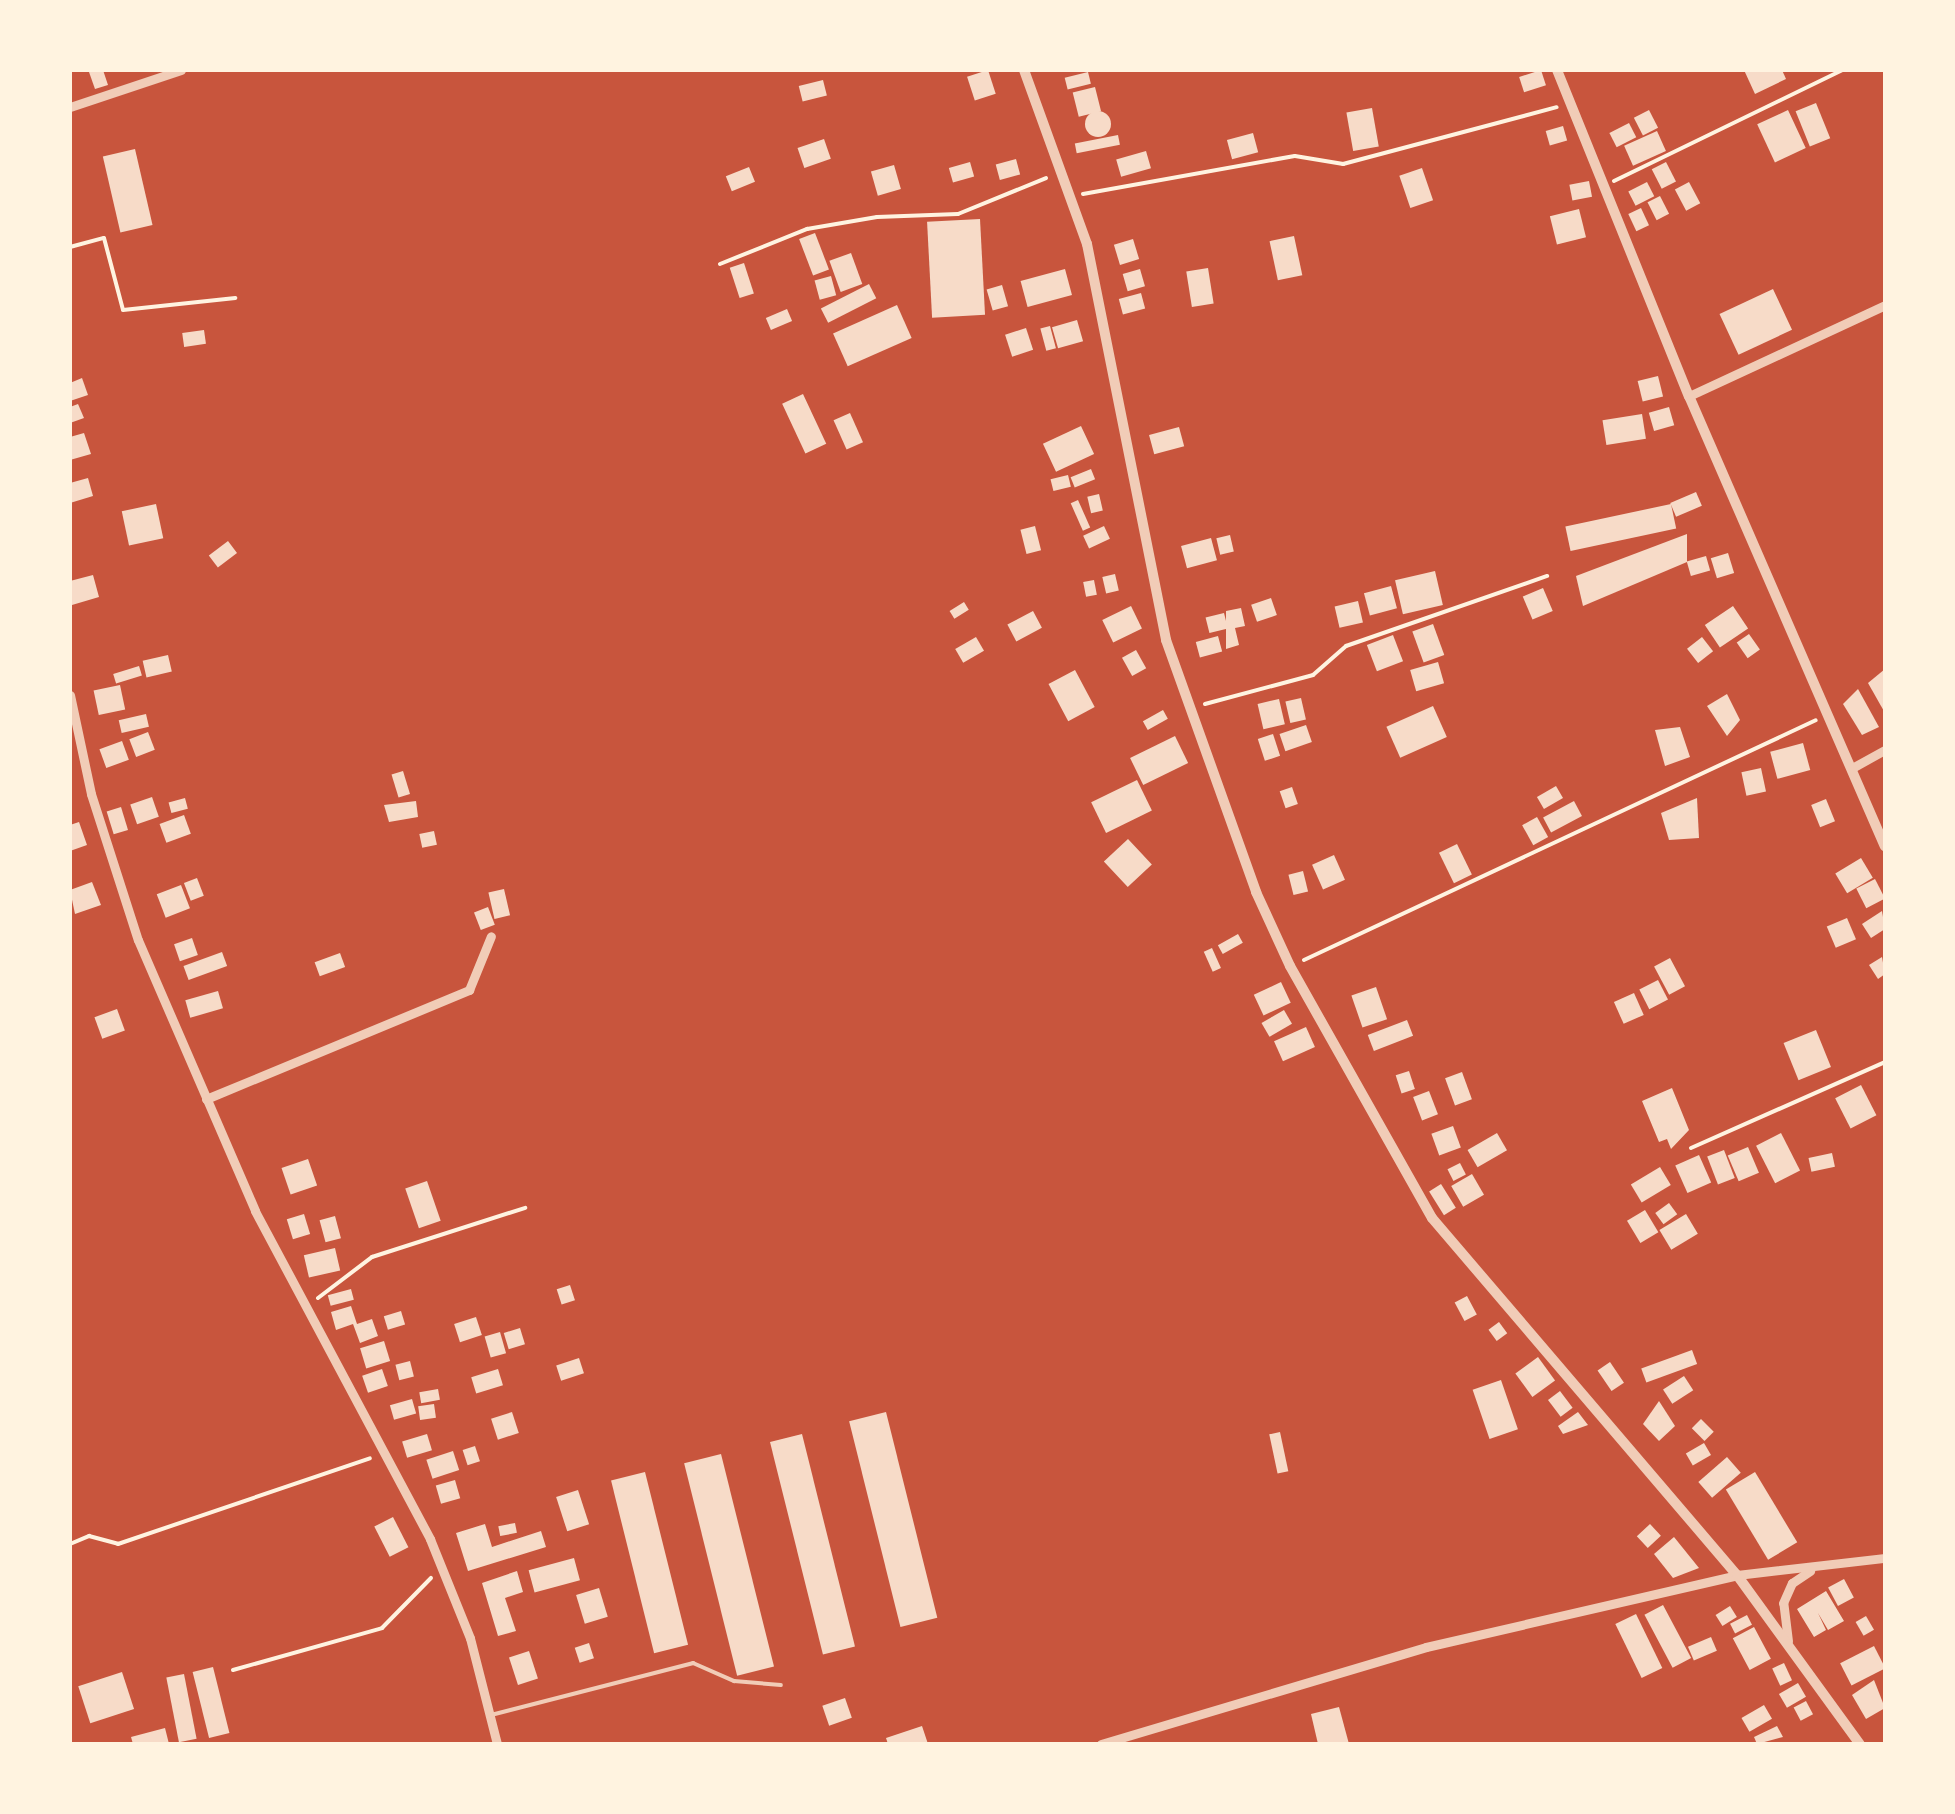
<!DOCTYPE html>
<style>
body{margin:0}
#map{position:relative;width:1955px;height:1814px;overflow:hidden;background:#c8553d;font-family:"IBM Plex Serif",serif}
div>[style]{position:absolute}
.building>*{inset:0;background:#f7dbc8;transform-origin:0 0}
.round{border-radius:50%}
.path>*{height:4px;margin:-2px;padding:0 2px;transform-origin:2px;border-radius:2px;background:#fff3e0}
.service>*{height:4px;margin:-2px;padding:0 2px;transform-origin:2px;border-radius:2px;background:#f1ccb7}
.minor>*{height:9px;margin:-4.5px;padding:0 4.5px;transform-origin:4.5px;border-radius:4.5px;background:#f1ccb7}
.tertiary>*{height:10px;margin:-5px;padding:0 5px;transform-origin:5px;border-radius:5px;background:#f1ccb7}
span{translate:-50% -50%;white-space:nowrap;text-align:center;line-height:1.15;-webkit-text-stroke:9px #fff3e0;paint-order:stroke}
.frame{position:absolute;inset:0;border:72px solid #fff3e0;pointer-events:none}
</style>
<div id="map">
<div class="building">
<i style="clip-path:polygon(103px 70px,108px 85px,95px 89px,89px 72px)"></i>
<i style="left:988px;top:70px;width:25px;height:22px;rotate:72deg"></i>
<i style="left:1541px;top:70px;width:16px;height:23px;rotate:72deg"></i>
<i style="clip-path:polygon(1744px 70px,1782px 70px,1786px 79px,1755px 94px)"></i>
<i style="left:1088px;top:72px;width:12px;height:24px;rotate:76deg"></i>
<i style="left:823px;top:80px;width:16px;height:25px;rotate:76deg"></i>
<i style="left:1095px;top:87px;width:25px;height:23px;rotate:76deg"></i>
<i style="left:1816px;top:103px;width:38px;height:22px;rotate:68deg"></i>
<i style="left:1372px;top:108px;width:39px;height:26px;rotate:80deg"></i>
<i style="left:1649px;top:110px;width:20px;height:17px;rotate:63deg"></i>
<i style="left:1788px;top:110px;width:42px;height:34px;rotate:65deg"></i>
<i class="round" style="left:1085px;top:111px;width:26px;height:26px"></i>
<i style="left:1629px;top:123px;width:16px;height:22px;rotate:63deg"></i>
<i style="left:1563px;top:126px;width:15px;height:18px;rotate:74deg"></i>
<i style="left:1657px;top:131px;width:22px;height:36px;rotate:66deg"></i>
<i style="left:1253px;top:133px;width:20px;height:27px;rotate:75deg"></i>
<i style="left:1118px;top:135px;width:10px;height:44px;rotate:79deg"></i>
<i style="left:824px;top:139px;width:21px;height:28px;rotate:71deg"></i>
<i style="left:135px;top:149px;width:78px;height:33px;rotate:77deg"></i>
<i style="left:1146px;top:151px;width:18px;height:31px;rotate:74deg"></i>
<i style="left:1016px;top:159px;width:16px;height:21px;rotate:75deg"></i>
<i style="left:970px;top:162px;width:15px;height:22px;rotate:74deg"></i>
<i style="left:1666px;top:162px;width:22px;height:16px;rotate:63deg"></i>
<i style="left:894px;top:165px;width:25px;height:24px;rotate:74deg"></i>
<i style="left:749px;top:167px;width:16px;height:25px;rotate:68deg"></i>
<i style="left:1422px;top:168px;width:34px;height:24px;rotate:71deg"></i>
<i style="left:1589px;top:181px;width:16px;height:20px;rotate:79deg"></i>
<i style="left:1647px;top:182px;width:16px;height:21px;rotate:63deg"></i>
<i style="left:1689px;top:182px;width:24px;height:16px;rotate:62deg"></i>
<i style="left:1660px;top:196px;width:20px;height:14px;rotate:63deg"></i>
<i style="left:1641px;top:208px;width:19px;height:14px;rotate:65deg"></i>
<i style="left:1579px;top:209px;width:29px;height:30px;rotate:76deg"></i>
<i style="left:980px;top:219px;width:96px;height:53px;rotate:87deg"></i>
<i style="left:815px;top:233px;width:39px;height:17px;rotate:69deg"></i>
<i style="left:1294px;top:236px;width:40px;height:25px;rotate:78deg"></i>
<i style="left:1133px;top:239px;width:21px;height:20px;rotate:73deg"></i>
<i style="left:851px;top:253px;width:33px;height:23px;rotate:70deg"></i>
<i style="left:744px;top:263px;width:32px;height:15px;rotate:72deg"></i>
<i style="left:1208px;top:268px;width:36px;height:22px;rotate:81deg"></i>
<i style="left:1065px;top:269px;width:27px;height:46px;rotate:75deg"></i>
<i style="left:1140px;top:269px;width:18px;height:18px;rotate:74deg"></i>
<i style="left:831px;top:276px;width:20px;height:17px;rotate:75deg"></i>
<i style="left:869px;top:284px;width:16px;height:54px;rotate:63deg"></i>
<i style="left:1002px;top:285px;width:22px;height:16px;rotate:74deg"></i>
<i style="left:1773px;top:289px;width:45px;height:59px;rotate:65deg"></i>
<i style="left:1141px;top:293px;width:16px;height:23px;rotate:75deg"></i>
<i style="left:897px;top:305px;width:36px;height:70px;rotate:66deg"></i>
<i style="left:787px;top:309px;width:13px;height:23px;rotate:67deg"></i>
<i style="left:1077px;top:320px;width:22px;height:26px;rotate:74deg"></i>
<i style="left:1050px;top:326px;width:23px;height:10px;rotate:75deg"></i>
<i style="left:1026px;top:328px;width:23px;height:22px;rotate:72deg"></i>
<i style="left:204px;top:330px;width:14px;height:22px;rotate:82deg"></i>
<i style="left:1658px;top:376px;width:21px;height:21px;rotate:76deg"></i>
<i style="clip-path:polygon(82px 378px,88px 395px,70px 401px,70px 383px)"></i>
<i style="left:803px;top:394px;width:55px;height:23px;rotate:65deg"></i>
<i style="clip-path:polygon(78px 404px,84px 418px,70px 423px,70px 407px)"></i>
<i style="left:1669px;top:407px;width:19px;height:21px;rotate:74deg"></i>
<i style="left:850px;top:413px;width:32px;height:18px;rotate:66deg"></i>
<i style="left:1642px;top:414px;width:25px;height:40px;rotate:81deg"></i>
<i style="left:1081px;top:426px;width:31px;height:42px;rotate:65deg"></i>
<i style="left:1179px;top:427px;width:20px;height:31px;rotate:75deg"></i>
<i style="clip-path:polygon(84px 433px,91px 454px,70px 460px,70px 437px)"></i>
<i style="left:1091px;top:469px;width:11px;height:22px;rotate:68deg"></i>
<i style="left:1068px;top:475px;width:12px;height:18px;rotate:76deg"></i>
<i style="clip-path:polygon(88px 478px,93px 496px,70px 503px,70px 483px)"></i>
<i style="left:1696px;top:492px;width:15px;height:28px;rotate:67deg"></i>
<i style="left:1099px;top:494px;width:17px;height:12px;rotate:77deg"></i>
<i style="left:1078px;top:500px;width:30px;height:8px;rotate:66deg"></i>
<i style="left:156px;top:504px;width:35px;height:35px;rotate:78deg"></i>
<i style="left:1671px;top:504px;width:25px;height:108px;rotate:78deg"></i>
<i style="left:1035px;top:526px;width:25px;height:15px;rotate:76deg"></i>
<i style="left:1104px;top:526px;width:14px;height:23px;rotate:65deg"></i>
<i style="clip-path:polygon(1687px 534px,1687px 562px,1583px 606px,1576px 576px)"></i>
<i style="left:1230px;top:535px;width:17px;height:14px;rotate:77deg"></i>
<i style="left:1211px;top:538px;width:23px;height:31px;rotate:75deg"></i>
<i style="left:228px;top:541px;width:15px;height:24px;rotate:53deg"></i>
<i style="left:1728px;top:553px;width:21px;height:18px;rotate:73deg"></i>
<i style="left:1706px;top:556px;width:15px;height:20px;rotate:74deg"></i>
<i style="left:1435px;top:571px;width:35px;height:41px;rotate:77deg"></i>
<i style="left:1115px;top:574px;width:17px;height:13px;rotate:77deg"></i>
<i style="clip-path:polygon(93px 575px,99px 597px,72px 605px,70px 581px)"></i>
<i style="left:1094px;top:580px;width:15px;height:11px;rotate:79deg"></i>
<i style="left:1391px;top:586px;width:23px;height:28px;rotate:75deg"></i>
<i style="left:1543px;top:588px;width:25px;height:22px;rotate:67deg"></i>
<i style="left:1271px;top:598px;width:18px;height:21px;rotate:71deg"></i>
<i style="left:1358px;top:601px;width:22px;height:24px;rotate:77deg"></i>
<i style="left:964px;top:602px;width:9px;height:17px;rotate:58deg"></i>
<i style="left:1131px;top:606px;width:25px;height:32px;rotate:64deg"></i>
<i style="left:1733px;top:606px;width:27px;height:34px;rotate:56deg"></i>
<i style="clip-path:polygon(1241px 608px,1245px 626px,1235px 628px,1239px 645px,1226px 649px,1226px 611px)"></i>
<i style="left:1033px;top:611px;width:19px;height:29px;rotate:62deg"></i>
<i style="left:1224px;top:613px;width:16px;height:19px;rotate:76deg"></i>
<i style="left:1433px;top:624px;width:33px;height:22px;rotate:70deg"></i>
<i style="left:1749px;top:634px;width:19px;height:15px;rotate:55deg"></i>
<i style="left:1393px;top:635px;width:28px;height:28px;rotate:69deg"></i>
<i style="left:1218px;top:636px;width:16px;height:23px;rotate:75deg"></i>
<i style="left:976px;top:637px;width:16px;height:24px;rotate:60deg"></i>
<i style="left:1702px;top:637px;width:18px;height:19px;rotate:52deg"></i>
<i style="left:1136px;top:650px;width:21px;height:16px;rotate:61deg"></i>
<i style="left:168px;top:655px;width:17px;height:26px;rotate:77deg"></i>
<i style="left:1438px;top:662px;width:22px;height:29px;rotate:74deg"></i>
<i style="left:139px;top:666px;width:10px;height:27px;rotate:73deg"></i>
<i style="clip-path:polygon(1885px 669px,1885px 713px,1868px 683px)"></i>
<i style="left:1075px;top:670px;width:42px;height:30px;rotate:62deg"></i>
<i style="left:120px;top:685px;width:25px;height:27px;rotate:78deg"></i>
<i style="clip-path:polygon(1858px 689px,1879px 727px,1862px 735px,1843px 704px)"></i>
<i style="clip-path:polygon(1727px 694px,1740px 720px,1727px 736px,1707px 706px)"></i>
<i style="left:1301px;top:698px;width:22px;height:16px;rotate:77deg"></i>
<i style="left:1279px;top:699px;width:26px;height:22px;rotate:77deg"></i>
<i style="left:1433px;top:706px;width:34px;height:51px;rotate:66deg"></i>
<i style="left:1163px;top:710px;width:10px;height:23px;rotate:61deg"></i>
<i style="left:146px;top:714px;width:13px;height:28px;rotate:77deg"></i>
<i style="left:1306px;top:725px;width:18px;height:28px;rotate:71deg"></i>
<i style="clip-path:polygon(1680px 727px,1690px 757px,1665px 766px,1655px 730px)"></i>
<i style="left:148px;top:732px;width:19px;height:20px;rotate:69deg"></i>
<i style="left:1273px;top:734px;width:23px;height:16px;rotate:72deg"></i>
<i style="left:1175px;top:736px;width:30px;height:50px;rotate:64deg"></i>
<i style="left:122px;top:741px;width:20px;height:24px;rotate:70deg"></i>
<i style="left:1803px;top:743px;width:28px;height:34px;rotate:75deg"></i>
<i style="left:1761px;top:768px;width:24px;height:20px;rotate:78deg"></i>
<i style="left:403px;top:771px;width:24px;height:12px;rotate:73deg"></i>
<i style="left:1137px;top:780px;width:34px;height:51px;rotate:64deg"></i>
<i style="left:1556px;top:786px;width:14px;height:22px;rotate:60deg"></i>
<i style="left:1292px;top:787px;width:18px;height:13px;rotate:71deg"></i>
<i style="left:152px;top:797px;width:21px;height:23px;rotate:71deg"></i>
<i style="left:185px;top:798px;width:11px;height:17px;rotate:75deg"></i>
<i style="clip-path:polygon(1697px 798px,1699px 838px,1669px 840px,1661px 813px)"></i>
<i style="left:1826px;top:799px;width:24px;height:16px;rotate:68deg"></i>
<i style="clip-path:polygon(416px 801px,418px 817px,389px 822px,384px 805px)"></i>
<i style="left:1574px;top:801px;width:17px;height:35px;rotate:62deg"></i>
<i style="left:121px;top:807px;width:24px;height:15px;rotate:73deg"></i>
<i style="left:184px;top:815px;width:20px;height:26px;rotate:70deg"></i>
<i style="left:1537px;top:817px;width:23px;height:17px;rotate:61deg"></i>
<i style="clip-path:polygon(79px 822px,87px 845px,70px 851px,70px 825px)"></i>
<i style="left:434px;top:831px;width:14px;height:15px;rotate:78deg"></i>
<i style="left:1128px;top:839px;width:35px;height:33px;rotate:47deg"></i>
<i style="left:1457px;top:844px;width:34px;height:20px;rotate:64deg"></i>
<i style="left:1334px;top:855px;width:27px;height:24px;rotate:66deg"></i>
<i style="left:1861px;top:858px;width:23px;height:30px;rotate:59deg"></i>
<i style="left:1303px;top:871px;width:21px;height:15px;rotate:76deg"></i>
<i style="left:197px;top:878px;width:19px;height:14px;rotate:69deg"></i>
<i style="left:1875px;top:879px;width:22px;height:21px;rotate:63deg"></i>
<i style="clip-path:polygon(92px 882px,101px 905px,75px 914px,70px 890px)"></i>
<i style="left:181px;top:885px;width:25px;height:26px;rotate:69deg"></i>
<i style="left:504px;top:889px;width:27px;height:16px;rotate:77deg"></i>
<i style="left:488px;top:907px;width:19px;height:15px;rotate:69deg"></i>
<i style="clip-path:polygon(1882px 911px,1885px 929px,1871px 938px,1862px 924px)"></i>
<i style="left:1847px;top:918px;width:23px;height:22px;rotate:67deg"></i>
<i style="left:1238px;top:934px;width:10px;height:23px;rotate:61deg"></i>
<i style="left:192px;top:938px;width:18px;height:19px;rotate:71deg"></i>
<i style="left:1212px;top:948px;width:22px;height:9px;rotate:66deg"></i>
<i style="left:222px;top:952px;width:15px;height:41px;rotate:70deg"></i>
<i style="left:340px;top:953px;width:15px;height:27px;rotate:70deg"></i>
<i style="clip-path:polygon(1882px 957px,1885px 974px,1878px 979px,1869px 965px)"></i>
<i style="left:1670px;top:958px;width:32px;height:18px;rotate:62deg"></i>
<i style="left:1658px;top:980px;width:22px;height:21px;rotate:63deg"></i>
<i style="left:1281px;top:982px;width:23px;height:30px;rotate:65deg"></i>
<i style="left:1376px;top:987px;width:34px;height:26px;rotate:71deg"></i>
<i style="left:218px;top:991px;width:18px;height:34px;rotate:74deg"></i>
<i style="left:1634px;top:993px;width:24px;height:22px;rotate:66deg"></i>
<i style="left:117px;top:1009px;width:23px;height:24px;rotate:70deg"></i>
<i style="left:1284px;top:1010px;width:16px;height:26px;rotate:60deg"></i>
<i style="left:1407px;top:1020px;width:17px;height:42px;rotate:69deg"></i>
<i style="left:1306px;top:1027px;width:22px;height:35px;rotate:66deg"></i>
<i style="left:1816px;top:1030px;width:40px;height:35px;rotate:68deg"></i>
<i style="left:1409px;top:1071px;width:19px;height:14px;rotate:72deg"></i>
<i style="left:1462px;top:1072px;width:29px;height:18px;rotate:70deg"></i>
<i style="left:1861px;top:1085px;width:34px;height:29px;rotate:63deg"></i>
<i style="clip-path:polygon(1672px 1088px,1689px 1130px,1671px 1149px,1667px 1139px,1659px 1142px,1642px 1101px)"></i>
<i style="left:1429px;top:1091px;width:25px;height:17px;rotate:69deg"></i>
<i style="left:1453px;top:1126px;width:23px;height:23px;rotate:70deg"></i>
<i style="left:1497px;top:1133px;width:20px;height:34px;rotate:60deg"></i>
<i style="left:1781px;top:1133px;width:42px;height:28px;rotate:63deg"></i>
<i style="left:1748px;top:1147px;width:28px;height:22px;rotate:67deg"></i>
<i style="left:1724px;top:1150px;width:30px;height:18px;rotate:69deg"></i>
<i style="left:1832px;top:1153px;width:14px;height:24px;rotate:78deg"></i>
<i style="left:1699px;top:1155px;width:30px;height:26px;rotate:66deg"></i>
<i style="left:308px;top:1159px;width:28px;height:28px;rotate:71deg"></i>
<i style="left:1460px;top:1163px;width:13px;height:14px;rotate:63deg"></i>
<i style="left:1660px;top:1167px;width:21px;height:34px;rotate:59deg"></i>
<i style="left:1472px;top:1174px;width:24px;height:24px;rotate:60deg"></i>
<i style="left:427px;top:1181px;width:42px;height:23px;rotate:71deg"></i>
<i style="left:1441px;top:1184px;width:28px;height:14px;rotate:58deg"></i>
<i style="left:1669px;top:1203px;width:14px;height:17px;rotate:54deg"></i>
<i style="left:1645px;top:1210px;width:26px;height:21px;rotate:59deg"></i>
<i style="left:304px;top:1214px;width:21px;height:18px;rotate:73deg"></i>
<i style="left:1686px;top:1214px;width:23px;height:31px;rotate:59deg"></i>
<i style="left:335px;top:1216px;width:23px;height:16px;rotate:75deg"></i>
<i style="left:335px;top:1248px;width:23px;height:32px;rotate:77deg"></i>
<i style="left:570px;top:1285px;width:16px;height:14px;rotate:72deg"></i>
<i style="left:351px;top:1289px;width:11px;height:24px;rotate:75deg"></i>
<i style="left:1467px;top:1296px;width:21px;height:14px;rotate:62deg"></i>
<i style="clip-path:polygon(351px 1306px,357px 1324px,372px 1319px,378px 1336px,360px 1343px,353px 1324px,336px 1330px,331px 1312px)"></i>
<i style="left:401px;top:1311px;width:14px;height:18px;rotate:73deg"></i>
<i style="left:476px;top:1317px;width:19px;height:23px;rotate:72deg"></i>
<i style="left:1499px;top:1322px;width:14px;height:13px;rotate:54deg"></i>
<i style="left:520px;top:1328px;width:17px;height:17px;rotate:73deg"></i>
<i style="left:500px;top:1332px;width:22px;height:16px;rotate:74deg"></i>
<i style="left:384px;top:1341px;width:21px;height:25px;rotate:73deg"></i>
<i style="left:1692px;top:1350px;width:15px;height:54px;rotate:70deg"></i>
<i style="left:1538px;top:1357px;width:29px;height:28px;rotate:54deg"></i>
<i style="left:579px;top:1358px;width:16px;height:24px;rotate:72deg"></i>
<i style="left:410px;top:1361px;width:16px;height:15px;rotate:76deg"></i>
<i style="left:1610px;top:1362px;width:25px;height:15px;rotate:56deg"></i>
<i style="left:382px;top:1369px;width:18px;height:21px;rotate:71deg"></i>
<i style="left:498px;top:1369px;width:17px;height:28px;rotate:73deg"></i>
<i style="left:1684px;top:1376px;width:17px;height:25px;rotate:57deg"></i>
<i style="left:1501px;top:1380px;width:52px;height:30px;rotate:71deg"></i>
<i style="left:438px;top:1389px;width:11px;height:19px;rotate:80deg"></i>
<i style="left:1560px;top:1391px;width:21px;height:15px;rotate:53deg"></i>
<i style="left:412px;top:1399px;width:15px;height:23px;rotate:74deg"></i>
<i style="clip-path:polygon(1659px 1401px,1675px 1426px,1659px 1441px,1643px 1424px)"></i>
<i style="left:434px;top:1404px;width:14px;height:16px;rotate:82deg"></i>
<i style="left:512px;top:1412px;width:22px;height:22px;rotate:72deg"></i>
<i style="left:886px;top:1412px;width:212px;height:38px;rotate:76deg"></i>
<i style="clip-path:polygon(1578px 1412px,1588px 1425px,1563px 1434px,1558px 1426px)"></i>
<i style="left:1701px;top:1419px;width:18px;height:13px;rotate:45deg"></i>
<i style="left:1280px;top:1432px;width:40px;height:11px;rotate:78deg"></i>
<i style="left:427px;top:1434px;width:17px;height:26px;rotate:73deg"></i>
<i style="left:802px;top:1434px;width:219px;height:33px;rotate:76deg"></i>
<i style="left:1704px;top:1443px;width:14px;height:21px;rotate:60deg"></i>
<i style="left:475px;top:1446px;width:16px;height:13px;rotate:72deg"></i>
<i style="left:453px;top:1451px;width:20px;height:28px;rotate:72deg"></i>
<i style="left:721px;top:1454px;width:219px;height:38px;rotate:76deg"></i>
<i style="left:1727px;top:1457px;width:21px;height:38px;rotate:49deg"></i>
<i style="left:645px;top:1472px;width:178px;height:35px;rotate:76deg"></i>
<i style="left:1755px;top:1472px;width:82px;height:34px;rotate:59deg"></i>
<i style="left:455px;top:1480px;width:19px;height:20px;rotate:74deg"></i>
<i style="left:578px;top:1490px;width:36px;height:23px;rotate:72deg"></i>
<i style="left:393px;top:1517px;width:34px;height:21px;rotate:63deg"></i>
<i style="left:515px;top:1523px;width:10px;height:17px;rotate:79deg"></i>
<i style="clip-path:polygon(485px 1524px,492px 1547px,541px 1531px,546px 1547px,468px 1571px,456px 1533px)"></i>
<i style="left:1650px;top:1524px;width:16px;height:18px;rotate:47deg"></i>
<i style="clip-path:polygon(1674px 1537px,1699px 1568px,1673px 1578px,1654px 1554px)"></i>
<i style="left:574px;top:1558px;width:23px;height:47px;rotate:75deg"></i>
<i style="clip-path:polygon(517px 1571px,523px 1592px,505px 1598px,516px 1631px,498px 1636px,482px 1583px)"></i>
<i style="left:1844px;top:1579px;width:21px;height:18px;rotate:62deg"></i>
<i style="left:599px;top:1588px;width:30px;height:24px;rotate:73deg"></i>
<i style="clip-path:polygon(1826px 1591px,1844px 1621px,1828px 1630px,1818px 1613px,1826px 1630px,1814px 1637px,1797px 1609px)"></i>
<i style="left:1663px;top:1605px;width:60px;height:21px;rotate:62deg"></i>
<i style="left:1730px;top:1606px;width:13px;height:17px;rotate:58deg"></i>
<i style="left:1636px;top:1614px;width:60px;height:23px;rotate:64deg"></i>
<i style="left:1747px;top:1615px;width:11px;height:19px;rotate:63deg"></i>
<i style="left:1866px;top:1616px;width:16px;height:12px;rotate:60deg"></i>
<i style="left:1754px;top:1627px;width:36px;height:24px;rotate:62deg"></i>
<i style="left:1711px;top:1637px;width:15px;height:25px;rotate:67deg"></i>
<i style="left:589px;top:1643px;width:16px;height:15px;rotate:72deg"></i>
<i style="left:1874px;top:1646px;width:25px;height:38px;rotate:63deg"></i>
<i style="left:529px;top:1651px;width:29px;height:21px;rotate:72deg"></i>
<i style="left:1784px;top:1663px;width:19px;height:13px;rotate:65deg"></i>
<i style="left:213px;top:1667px;width:68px;height:21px;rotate:76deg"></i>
<i style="left:122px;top:1672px;width:39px;height:46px;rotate:72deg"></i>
<i style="left:184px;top:1674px;width:66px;height:18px;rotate:79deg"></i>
<i style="clip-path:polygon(1874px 1680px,1885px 1708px,1866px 1719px,1852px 1695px)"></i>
<i style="left:1798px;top:1683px;width:16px;height:22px;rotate:60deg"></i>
<i style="left:845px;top:1698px;width:21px;height:24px;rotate:71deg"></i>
<i style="left:1806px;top:1701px;width:15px;height:14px;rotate:62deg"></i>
<i style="left:1764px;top:1705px;width:16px;height:26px;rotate:60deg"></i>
<i style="clip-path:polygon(1339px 1707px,1349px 1744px,1318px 1744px,1311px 1714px)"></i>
<i style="clip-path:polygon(922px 1726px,928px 1744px,888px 1744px,886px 1738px)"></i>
<i style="clip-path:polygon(1777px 1726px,1783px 1737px,1757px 1744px,1754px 1737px)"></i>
<i style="clip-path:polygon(165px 1728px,169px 1744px,133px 1744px,131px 1737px)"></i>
</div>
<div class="path">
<i style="left:1614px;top:181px;width:254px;rotate:-25.9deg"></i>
<i style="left:1083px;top:194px;width:215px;rotate:-10.2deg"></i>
<i style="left:1295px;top:156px;width:49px;rotate:9.5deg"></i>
<i style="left:1343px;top:164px;width:221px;rotate:-14.9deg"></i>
<i style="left:70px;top:247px;width:35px;rotate:-15deg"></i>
<i style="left:104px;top:238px;width:74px;rotate:75.2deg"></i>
<i style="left:123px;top:310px;width:113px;rotate:-6.1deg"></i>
<i style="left:720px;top:264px;width:94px;rotate:-21.9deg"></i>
<i style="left:807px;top:229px;width:71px;rotate:-9.7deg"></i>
<i style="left:877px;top:217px;width:81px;rotate:-2.1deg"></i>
<i style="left:958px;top:214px;width:95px;rotate:-22.2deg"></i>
<i style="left:1205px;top:704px;width:112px;rotate:-15deg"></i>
<i style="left:1313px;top:675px;width:44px;rotate:-41.3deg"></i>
<i style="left:1346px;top:646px;width:213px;rotate:-19.2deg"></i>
<i style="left:1304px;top:960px;width:565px;rotate:-25.11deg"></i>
<i style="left:1691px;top:1148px;width:212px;rotate:-23.9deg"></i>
<i style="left:318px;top:1298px;width:68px;rotate:-37.2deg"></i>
<i style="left:372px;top:1257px;width:161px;rotate:-17.8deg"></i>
<i style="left:70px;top:1544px;width:21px;rotate:-23deg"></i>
<i style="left:89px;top:1536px;width:30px;rotate:15deg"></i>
<i style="left:118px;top:1544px;width:266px;rotate:-18.8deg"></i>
<i style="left:233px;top:1670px;width:155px;rotate:-15.7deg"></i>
<i style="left:382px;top:1628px;width:70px;rotate:-45.6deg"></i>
</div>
<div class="service">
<i style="left:491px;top:1715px;width:209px;rotate:-14.4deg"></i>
<i style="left:693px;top:1663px;width:45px;rotate:23.7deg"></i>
<i style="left:734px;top:1681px;width:47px;rotate:4.9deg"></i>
</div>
<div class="minor">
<i style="left:70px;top:107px;width:117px;rotate:-18.4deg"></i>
<i style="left:1689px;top:396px;width:216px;rotate:-24.9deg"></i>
<i style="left:70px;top:695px;width:101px;rotate:78deg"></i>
<i style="left:91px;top:794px;width:153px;rotate:72.2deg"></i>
<i style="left:138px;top:940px;width:295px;rotate:66.6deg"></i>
<i style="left:255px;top:1211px;width:372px;rotate:61.9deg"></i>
<i style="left:430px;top:1539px;width:107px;rotate:68deg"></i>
<i style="left:470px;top:1638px;width:109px;rotate:75.7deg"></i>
<i style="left:1852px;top:768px;width:38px;rotate:-29deg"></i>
<i style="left:206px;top:1099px;width:285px;rotate:-22.5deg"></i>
<i style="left:469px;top:990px;width:58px;rotate:-67.8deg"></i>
<i style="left:1788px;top:1641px;width:38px;rotate:-97deg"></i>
<i style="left:1783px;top:1603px;width:22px;rotate:-66deg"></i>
<i style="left:1792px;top:1583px;width:22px;rotate:-34deg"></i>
<i style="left:1101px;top:1744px;width:339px;rotate:-16.6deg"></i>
<i style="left:1426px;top:1647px;width:319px;rotate:-13deg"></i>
<i style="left:1737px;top:1575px;width:149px;rotate:-6.6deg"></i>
</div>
<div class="tertiary">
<i style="left:1024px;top:70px;width:185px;rotate:70.1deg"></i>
<i style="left:1087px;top:244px;width:404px;rotate:78.7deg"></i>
<i style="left:1166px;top:640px;width:268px;rotate:70.3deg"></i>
<i style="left:1256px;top:892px;width:81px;rotate:65.3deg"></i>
<i style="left:1290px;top:966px;width:289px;rotate:60.6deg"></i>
<i style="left:1432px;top:1218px;width:470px;rotate:49.5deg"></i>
<i style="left:1737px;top:1575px;width:209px;rotate:54deg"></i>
<i style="left:1557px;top:70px;width:352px;rotate:68deg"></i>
<i style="left:1689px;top:396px;width:491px;rotate:66.5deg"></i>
</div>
<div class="frame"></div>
</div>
